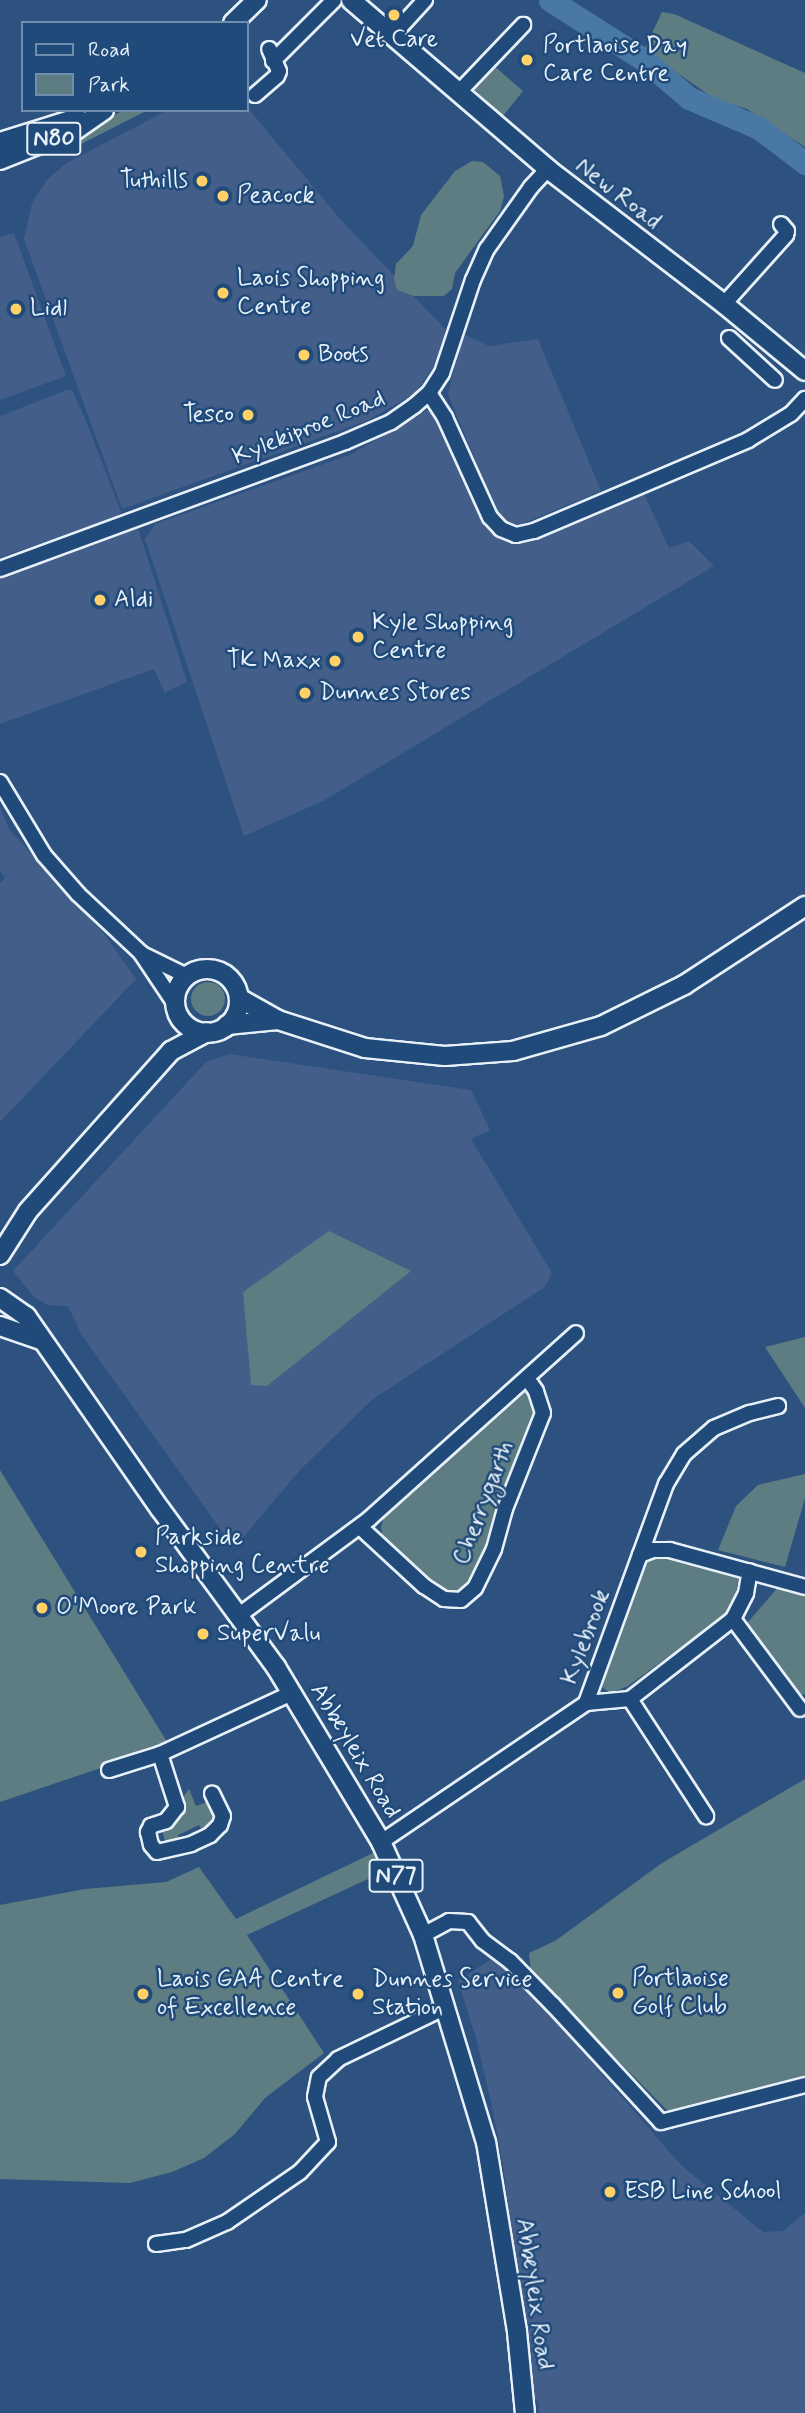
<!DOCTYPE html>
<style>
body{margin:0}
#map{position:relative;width:805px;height:2413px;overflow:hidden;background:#2e5280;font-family:Mynerve,sans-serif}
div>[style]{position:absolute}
.built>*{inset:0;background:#425e89}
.green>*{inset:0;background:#5d7d82}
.round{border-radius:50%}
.river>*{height:23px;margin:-11.5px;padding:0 11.5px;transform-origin:11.5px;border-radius:11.5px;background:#4978a5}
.roads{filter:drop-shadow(2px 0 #e8f1f8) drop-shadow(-2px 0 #e8f1f8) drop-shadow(0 2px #e8f1f8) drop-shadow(0 -2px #e8f1f8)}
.minor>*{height:14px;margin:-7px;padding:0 7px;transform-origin:7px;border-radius:7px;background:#1f4a7a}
.major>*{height:18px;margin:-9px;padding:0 9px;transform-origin:9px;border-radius:9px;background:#1f4a7a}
.major>.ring{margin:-9px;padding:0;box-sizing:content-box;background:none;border:18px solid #1f4a7a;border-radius:50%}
.dots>*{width:19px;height:19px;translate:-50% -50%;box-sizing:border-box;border:4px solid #1f4a7a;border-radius:50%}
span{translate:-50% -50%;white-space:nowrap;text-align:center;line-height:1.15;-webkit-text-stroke:5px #1f4a7a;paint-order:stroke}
.shield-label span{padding:2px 5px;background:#1f4a7a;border:2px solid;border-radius:5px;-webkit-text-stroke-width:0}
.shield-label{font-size:23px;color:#e8f1f8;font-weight:700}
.poi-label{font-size:24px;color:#e8f1f8}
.left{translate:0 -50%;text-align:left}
.right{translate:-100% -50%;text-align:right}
.street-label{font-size:24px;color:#e8f1f8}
.legend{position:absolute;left:21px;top:21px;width:228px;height:91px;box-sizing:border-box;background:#1f4a7a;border:2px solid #6f8dac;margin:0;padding:9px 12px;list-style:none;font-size:21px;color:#e8f1f8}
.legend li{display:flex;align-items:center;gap:14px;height:35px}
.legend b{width:35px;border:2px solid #6f8dac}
</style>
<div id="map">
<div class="built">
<i style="clip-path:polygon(247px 107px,340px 219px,445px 329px,443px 351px,416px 393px,366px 421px,122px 509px,24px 239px,32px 203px,46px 181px,65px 164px,168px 110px,247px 110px)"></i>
<i style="clip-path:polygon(14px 233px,66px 376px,0 400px,0 237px)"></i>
<i style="clip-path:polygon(463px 334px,489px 346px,538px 339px,601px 491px,519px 525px,508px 522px,497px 512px,448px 394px)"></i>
<i style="clip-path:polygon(67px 390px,72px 390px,87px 423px,121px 512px,117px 518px,0 557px,0 416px)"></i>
<i style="clip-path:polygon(427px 410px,436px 416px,490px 524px,538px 536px,644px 494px,669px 548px,689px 541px,714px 566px,323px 801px,244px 836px,145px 539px,155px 524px,352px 454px)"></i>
<i style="clip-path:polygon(138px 528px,187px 682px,165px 693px,154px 669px,0 724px,0 578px)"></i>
<i style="clip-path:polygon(0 807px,9px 829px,104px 934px,136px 979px,0 1122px,0 883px,5px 878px,0 871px)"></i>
<i style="clip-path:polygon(229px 1054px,471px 1090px,490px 1130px,471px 1139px,552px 1273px,545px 1287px,373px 1399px,300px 1470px,234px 1548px,81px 1334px,68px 1306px,48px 1305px,34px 1297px,13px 1271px,206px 1062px)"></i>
<i style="clip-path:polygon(490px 1960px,504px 1962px,681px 2165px,763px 2232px,783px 2231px,805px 2213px,805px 2413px,539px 2413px,538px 2401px,530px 2399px,504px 2171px,492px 2106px,476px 2038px,458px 1981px)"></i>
</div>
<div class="green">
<i style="clip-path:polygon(662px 12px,674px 14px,805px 73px,805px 147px,747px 109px,715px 99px,644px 50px)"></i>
<i style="clip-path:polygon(493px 65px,523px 91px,503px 116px,475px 90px,474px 86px)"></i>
<i style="clip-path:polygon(125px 110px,148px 110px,77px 146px,72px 144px,73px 135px)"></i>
<i style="clip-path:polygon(472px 161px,483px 162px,500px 176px,504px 196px,500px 211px,455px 273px,452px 289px,444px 296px,414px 296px,397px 290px,394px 279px,396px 264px,413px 246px,421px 215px,455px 171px)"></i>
<i class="round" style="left:191px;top:982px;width:34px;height:34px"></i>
<i style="clip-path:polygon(329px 1231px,411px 1271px,267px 1386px,251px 1385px,243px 1292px)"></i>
<i style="clip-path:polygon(805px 1337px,805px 1408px,765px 1347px)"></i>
<i style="clip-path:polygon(524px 1392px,530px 1395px,535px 1411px,473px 1583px,456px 1594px,444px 1593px,383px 1539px,381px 1527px,385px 1514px,516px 1395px)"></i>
<i style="clip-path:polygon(0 1470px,169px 1745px,0 1802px)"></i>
<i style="clip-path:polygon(805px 1474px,805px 1498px,785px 1567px,718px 1550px,736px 1506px,758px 1485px)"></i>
<i style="clip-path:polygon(654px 1557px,689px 1560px,740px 1573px,732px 1610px,628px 1686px,611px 1693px,603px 1688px,600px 1682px,644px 1563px)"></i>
<i style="clip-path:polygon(780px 1585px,805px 1592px,805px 1694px,799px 1695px,789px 1685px,749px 1627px,748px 1622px)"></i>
<i style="clip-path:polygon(805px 1779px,805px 2080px,669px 2112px,531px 1973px,529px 1953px,555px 1941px,662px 1863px)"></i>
<i style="clip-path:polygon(189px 1789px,196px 1806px,207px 1802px,217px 1822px,203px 1832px,199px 1825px,178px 1835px,181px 1844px,167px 1846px,161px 1828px,180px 1818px,183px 1810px,182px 1799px)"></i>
<i style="clip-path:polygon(373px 1853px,381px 1873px,247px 1935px,324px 2053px,265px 2098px,235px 2134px,204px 2158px,172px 2172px,130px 2183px,0 2179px,0 1905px,85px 1889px,166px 1882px,199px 1867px,236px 1919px)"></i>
</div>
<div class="river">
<i style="left:550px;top:0;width:110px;rotate:32.4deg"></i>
<i style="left:643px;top:59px;width:60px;rotate:40.3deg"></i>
<i style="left:689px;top:98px;width:76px;rotate:23.2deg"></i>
<i style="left:759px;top:128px;width:58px;rotate:37.3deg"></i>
</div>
<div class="roads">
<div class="minor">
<i style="left:392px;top:36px;width:49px;rotate:-47.5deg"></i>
<i style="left:273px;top:61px;width:86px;rotate:-45deg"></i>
<i style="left:459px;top:92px;width:93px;rotate:-46.3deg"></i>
<i style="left:255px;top:95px;width:29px;rotate:-41deg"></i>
<i style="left:277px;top:76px;width:5px;rotate:-68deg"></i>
<i style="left:279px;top:71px;width:24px;rotate:-114deg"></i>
<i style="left:724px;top:304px;width:93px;rotate:-48.1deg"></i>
<i style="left:786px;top:235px;width:4px;rotate:-76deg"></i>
<i style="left:787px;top:231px;width:9px;rotate:-131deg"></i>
<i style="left:729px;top:338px;width:62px;rotate:42.4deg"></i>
<i style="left:429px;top:393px;width:30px;rotate:57deg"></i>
<i style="left:445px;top:418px;width:109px;rotate:65.6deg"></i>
<i style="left:490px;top:517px;width:16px;rotate:47deg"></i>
<i style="left:501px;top:529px;width:16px;rotate:22deg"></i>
<i style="left:516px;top:535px;width:18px;rotate:-13deg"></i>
<i style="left:534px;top:531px;width:233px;rotate:-23deg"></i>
<i style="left:748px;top:440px;width:50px;rotate:-31.2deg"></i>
<i style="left:791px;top:414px;width:21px;rotate:-47deg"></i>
<i style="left:0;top:569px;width:368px;rotate:-20.2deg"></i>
<i style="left:345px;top:442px;width:50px;rotate:-23.5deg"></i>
<i style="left:391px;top:422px;width:28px;rotate:-35deg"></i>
<i style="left:414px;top:406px;width:20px;rotate:-41deg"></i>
<i style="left:429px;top:393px;width:24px;rotate:-57deg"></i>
<i style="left:442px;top:373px;width:98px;rotate:-71.6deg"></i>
<i style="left:473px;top:280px;width:34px;rotate:-66deg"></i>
<i style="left:487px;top:249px;width:76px;rotate:-54.6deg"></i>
<i style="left:531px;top:187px;width:25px;rotate:-47deg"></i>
<i style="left:0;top:782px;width:85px;rotate:58.9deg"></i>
<i style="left:44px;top:855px;width:52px;rotate:48.9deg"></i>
<i style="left:78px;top:894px;width:86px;rotate:43.1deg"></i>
<i style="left:141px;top:953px;width:61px;rotate:56.3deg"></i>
<i style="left:142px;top:954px;width:50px;rotate:26.1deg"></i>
<i style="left:360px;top:1527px;width:87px;rotate:42.7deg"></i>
<i style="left:424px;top:1586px;width:24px;rotate:33deg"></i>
<i style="left:444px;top:1599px;width:17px;rotate:3deg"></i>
<i style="left:461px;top:1600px;width:18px;rotate:-41deg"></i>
<i style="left:475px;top:1588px;width:43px;rotate:-64deg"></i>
<i style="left:494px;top:1549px;width:41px;rotate:-74.6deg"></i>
<i style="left:505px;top:1509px;width:103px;rotate:-68.4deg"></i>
<i style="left:543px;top:1413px;width:23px;rotate:-108deg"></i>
<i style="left:536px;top:1391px;width:16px;rotate:-125deg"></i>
<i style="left:640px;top:1555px;width:76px;rotate:-69.9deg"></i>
<i style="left:666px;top:1484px;width:35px;rotate:-59deg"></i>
<i style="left:684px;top:1454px;width:40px;rotate:-41deg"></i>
<i style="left:714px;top:1428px;width:39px;rotate:-23deg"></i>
<i style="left:750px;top:1413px;width:29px;rotate:-14deg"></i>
<i style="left:238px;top:1616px;width:163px;rotate:-36.5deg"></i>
<i style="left:369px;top:1519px;width:278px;rotate:-41.9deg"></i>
<i style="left:733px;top:1619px;width:112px;rotate:53.3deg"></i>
<i style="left:630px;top:1699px;width:140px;rotate:57deg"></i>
<i style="left:586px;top:1703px;width:44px;rotate:-5.2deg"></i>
<i style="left:630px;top:1699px;width:130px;rotate:-37.8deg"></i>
<i style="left:733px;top:1619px;width:29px;rotate:-63deg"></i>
<i style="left:746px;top:1593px;width:22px;rotate:-80deg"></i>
<i style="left:160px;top:1754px;width:56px;rotate:72.2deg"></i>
<i style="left:177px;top:1807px;width:18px;rotate:128deg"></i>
<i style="left:166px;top:1821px;width:16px;rotate:162deg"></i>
<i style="left:151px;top:1826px;width:7px;rotate:117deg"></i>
<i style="left:148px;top:1832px;width:13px;rotate:77deg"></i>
<i style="left:151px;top:1845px;width:9px;rotate:49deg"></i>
<i style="left:157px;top:1852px;width:35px;rotate:-13deg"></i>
<i style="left:191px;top:1844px;width:21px;rotate:-25deg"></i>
<i style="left:210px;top:1835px;width:14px;rotate:-45deg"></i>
<i style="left:220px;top:1825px;width:9px;rotate:-72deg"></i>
<i style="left:223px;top:1816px;width:25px;rotate:-116deg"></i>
<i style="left:109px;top:1770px;width:53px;rotate:-17.4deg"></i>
<i style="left:160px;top:1754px;width:145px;rotate:-24.8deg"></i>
<i style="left:381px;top:1842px;width:248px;rotate:-34.1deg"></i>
<i style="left:586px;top:1703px;width:158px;rotate:-70deg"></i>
<i style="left:640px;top:1555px;width:14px;rotate:-21deg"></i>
<i style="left:653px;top:1550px;width:17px"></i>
<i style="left:670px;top:1550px;width:140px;rotate:15.3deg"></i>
<i style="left:423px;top:1935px;width:30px;rotate:-28deg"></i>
<i style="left:449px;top:1921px;width:19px;rotate:3deg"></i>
<i style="left:468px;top:1922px;width:24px;rotate:52deg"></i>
<i style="left:483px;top:1941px;width:34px;rotate:37deg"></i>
<i style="left:510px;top:1961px;width:62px;rotate:45.7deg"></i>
<i style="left:553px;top:2005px;width:159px;rotate:47.3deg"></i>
<i style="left:661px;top:2122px;width:149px;rotate:-14.4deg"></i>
<i style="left:156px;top:2244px;width:30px;rotate:-8deg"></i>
<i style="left:186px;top:2240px;width:45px;rotate:-23.7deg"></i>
<i style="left:227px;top:2222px;width:88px;rotate:-34.4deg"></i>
<i style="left:300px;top:2172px;width:41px;rotate:-47deg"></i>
<i style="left:328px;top:2142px;width:47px;rotate:-106.1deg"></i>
<i style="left:315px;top:2097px;width:20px;rotate:-79deg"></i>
<i style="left:319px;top:2077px;width:26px;rotate:-43deg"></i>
<i style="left:338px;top:2059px;width:120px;rotate:-25.7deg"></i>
</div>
<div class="major">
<i style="left:351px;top:0;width:260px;rotate:40.6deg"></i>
<i style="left:548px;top:169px;width:222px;rotate:37.5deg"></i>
<i style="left:724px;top:304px;width:105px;rotate:39.6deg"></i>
<i style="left:233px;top:23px;width:33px;rotate:-44deg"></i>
<i style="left:0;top:142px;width:81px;rotate:-17.3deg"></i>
<i style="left:0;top:160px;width:83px;rotate:-21.9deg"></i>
<i style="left:77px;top:129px;width:33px;rotate:-35deg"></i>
<i class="ring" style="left:175px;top:969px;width:46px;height:46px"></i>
<i style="left:239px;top:998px;width:45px;rotate:29.4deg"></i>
<i style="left:278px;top:1020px;width:91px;rotate:17.8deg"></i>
<i style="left:365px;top:1048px;width:80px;rotate:5.7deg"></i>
<i style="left:445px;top:1056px;width:68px;rotate:-4.2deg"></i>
<i style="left:513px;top:1051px;width:91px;rotate:-15.9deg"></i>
<i style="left:601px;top:1026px;width:93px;rotate:-26.3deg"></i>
<i style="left:684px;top:985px;width:145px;rotate:-33.1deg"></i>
<i style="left:227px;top:1025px;width:51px;rotate:-5.6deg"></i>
<i style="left:0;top:1255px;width:52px;rotate:-57.5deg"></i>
<i style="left:28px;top:1211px;width:215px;rotate:-48.2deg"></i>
<i style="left:171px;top:1051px;width:40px;rotate:-28deg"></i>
<i style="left:0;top:1298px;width:32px;rotate:35deg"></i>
<i style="left:26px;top:1316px;width:236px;rotate:55.2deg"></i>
<i style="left:161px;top:1510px;width:195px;rotate:53.8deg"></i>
<i style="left:276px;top:1667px;width:204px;rotate:59deg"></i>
<i style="left:381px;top:1842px;width:102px;rotate:65.7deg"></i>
<i style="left:423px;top:1935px;width:216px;rotate:73.1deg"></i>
<i style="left:486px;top:2142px;width:193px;rotate:80.7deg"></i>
<i style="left:517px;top:2332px;width:81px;rotate:84.4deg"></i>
<i style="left:0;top:1326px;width:43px;rotate:18.9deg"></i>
</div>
</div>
<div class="dots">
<i style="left:394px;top:15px;background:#ffd166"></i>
<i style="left:527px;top:60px;background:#ffd166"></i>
<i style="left:202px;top:181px;background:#ffd166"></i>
<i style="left:223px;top:196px;background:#ffd166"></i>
<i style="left:223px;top:293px;background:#ffd166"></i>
<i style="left:16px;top:309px;background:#ffd166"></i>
<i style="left:304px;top:355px;background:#ffd166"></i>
<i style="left:248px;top:415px;background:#ffd166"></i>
<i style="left:100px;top:600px;background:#ffd166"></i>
<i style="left:358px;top:637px;background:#ffd166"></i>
<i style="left:335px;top:661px;background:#ffd166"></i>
<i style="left:305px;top:693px;background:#ffd166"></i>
<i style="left:141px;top:1552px;background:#ffd166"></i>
<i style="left:42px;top:1608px;background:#ffd166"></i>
<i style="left:203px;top:1634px;background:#ffd166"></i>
<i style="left:618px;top:1993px;background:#ffd166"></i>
<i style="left:143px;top:1994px;background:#ffd166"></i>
<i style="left:358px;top:1994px;background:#ffd166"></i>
<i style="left:610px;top:2192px;background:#ffd166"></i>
</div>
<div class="shield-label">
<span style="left:54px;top:139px">N80</span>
<span style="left:396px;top:1876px">N77</span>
</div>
<div class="poi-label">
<span style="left:394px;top:40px">Vet Care</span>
<span class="left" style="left:543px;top:60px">Portlaoise Day<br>Care Centre</span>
<span class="right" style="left:188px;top:181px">Tuthills</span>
<span class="left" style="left:237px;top:196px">Peacock</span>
<span class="left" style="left:237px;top:293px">Laois Shopping<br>Centre</span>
<span class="left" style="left:30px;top:309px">Lidl</span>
<span class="left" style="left:318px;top:355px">Boots</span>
<span class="right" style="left:234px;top:415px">Tesco</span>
<span class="left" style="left:114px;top:600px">Aldi</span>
<span class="left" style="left:372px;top:637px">Kyle Shopping<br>Centre</span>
<span class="right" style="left:321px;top:661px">TK Maxx</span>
<span class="left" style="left:319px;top:693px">Dunnes Stores</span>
<span class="left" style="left:155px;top:1552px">Parkside<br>Shopping Centre</span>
<span class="left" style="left:56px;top:1608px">O'Moore Park</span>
<span class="left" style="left:217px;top:1634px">SuperValu</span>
<span class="left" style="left:632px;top:1993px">Portlaoise<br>Golf Club</span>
<span class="left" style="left:157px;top:1994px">Laois GAA Centre<br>of Excellence</span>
<span class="left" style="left:372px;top:1994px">Dunnes Service<br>Station</span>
<span class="left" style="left:624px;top:2192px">ESB Line School</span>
</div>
<div class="street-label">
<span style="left:618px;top:194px;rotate:38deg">New Road</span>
<span style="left:309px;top:428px;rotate:-22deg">Kylekiproe Road</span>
<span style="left:484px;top:1503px;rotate:-69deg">Cherrygarth</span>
<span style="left:586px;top:1637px;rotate:-70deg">Kylebrook</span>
<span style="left:355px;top:1751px;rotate:59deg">Abbeyleix Road</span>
<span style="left:534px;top:2294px;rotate:82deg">Abbeyleix Road</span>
</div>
<ul class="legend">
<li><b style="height:9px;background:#1f4a7a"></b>Road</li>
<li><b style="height:19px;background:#5d7d82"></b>Park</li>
</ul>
</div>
